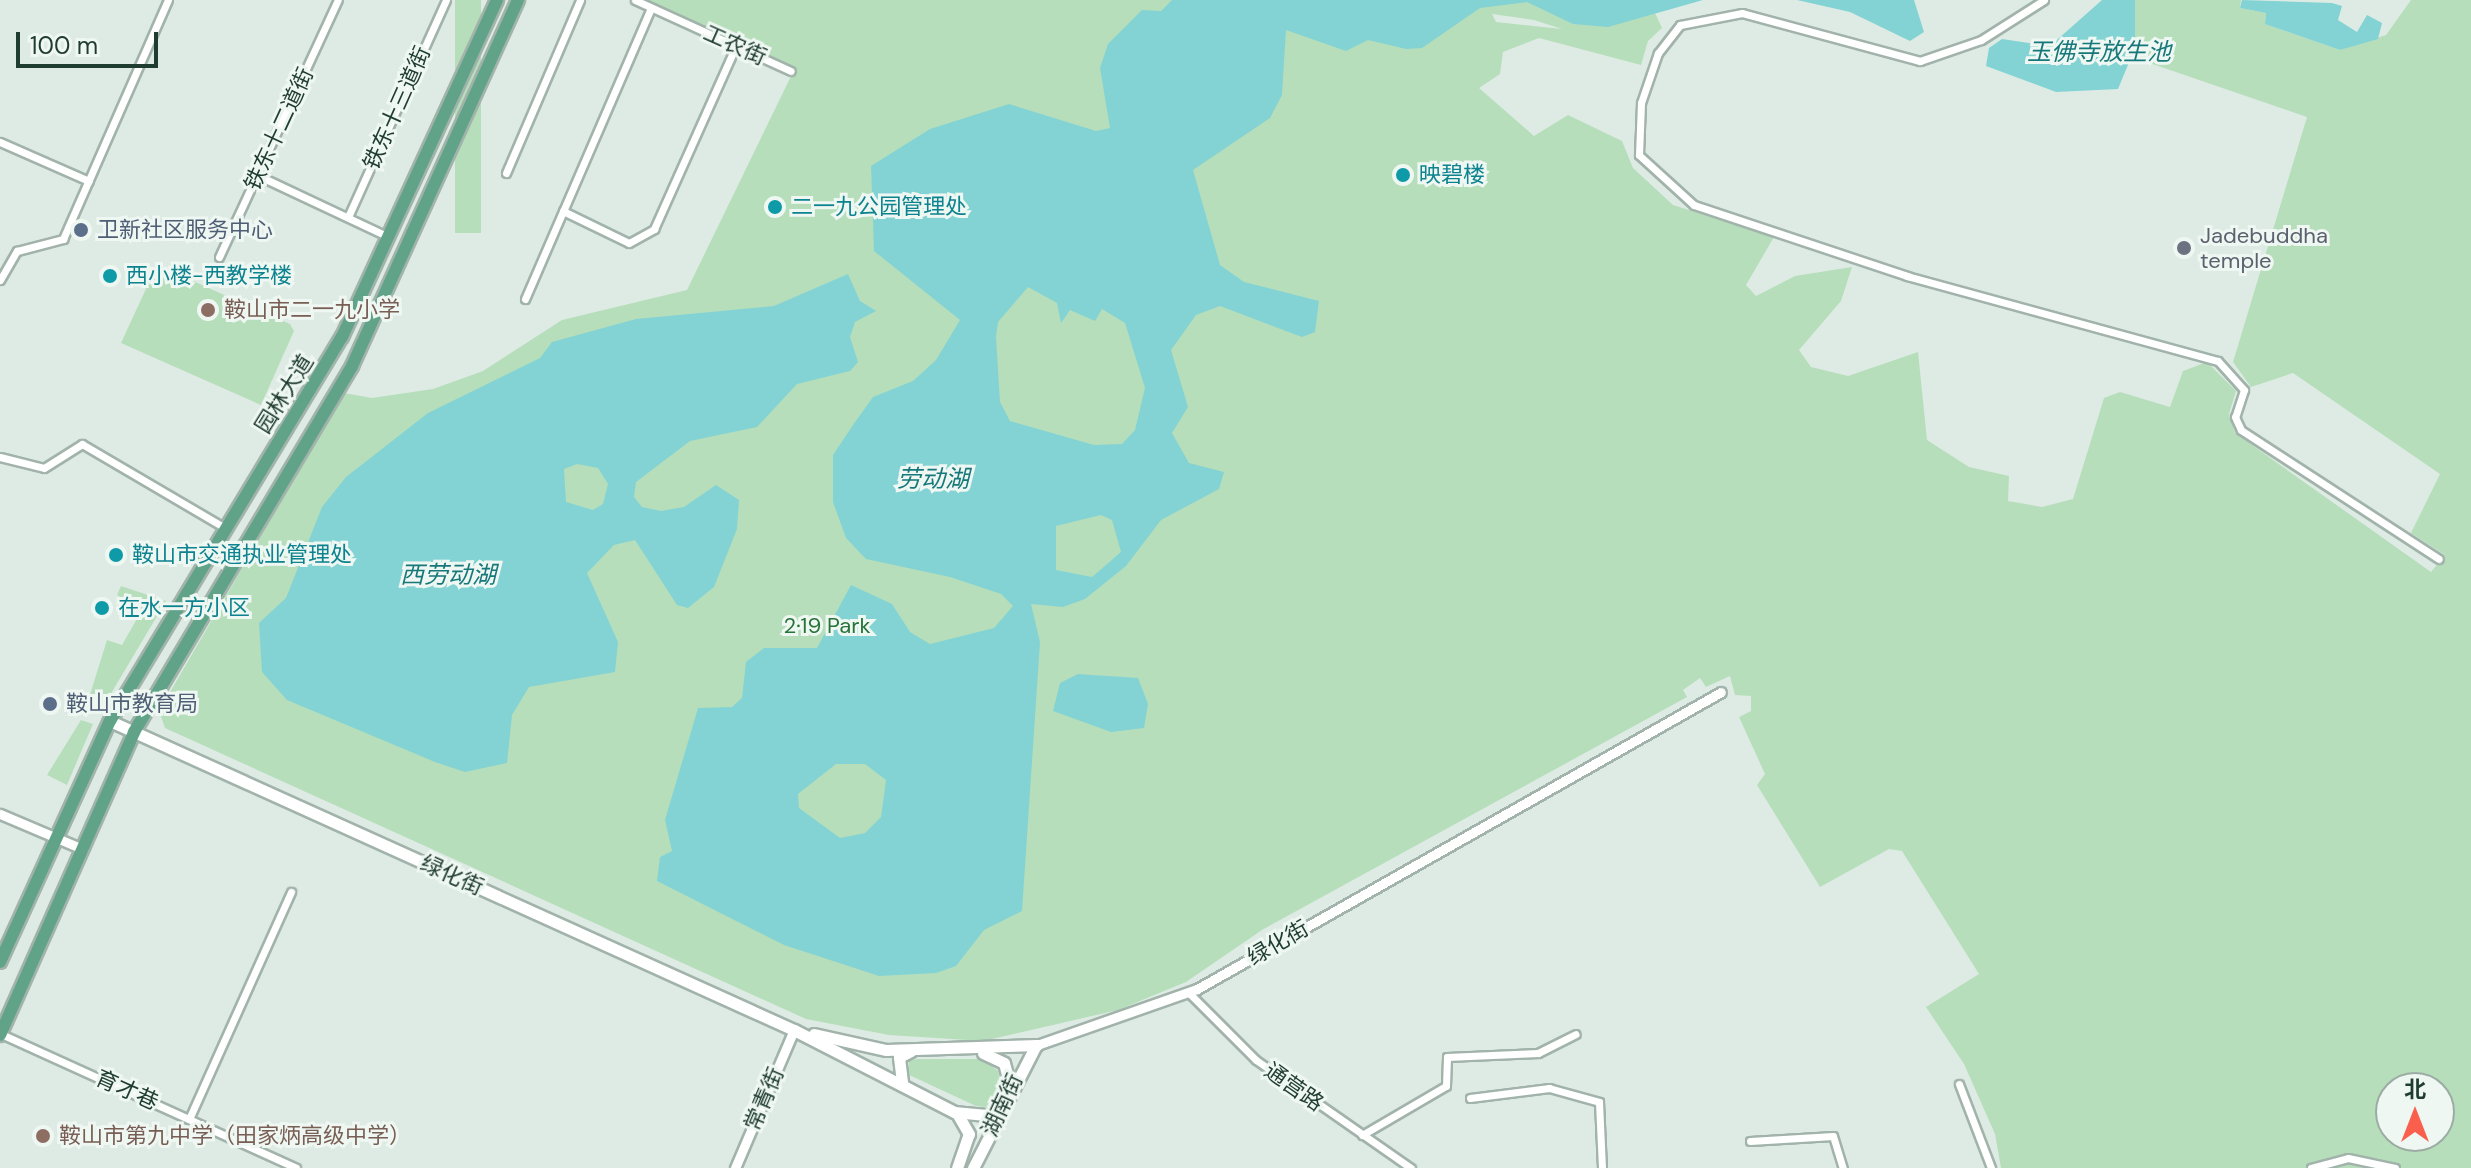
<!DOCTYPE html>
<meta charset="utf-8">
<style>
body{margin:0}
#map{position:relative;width:2471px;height:1168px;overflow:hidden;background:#deebe4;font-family:"DM Sans","Noto Sans SC",sans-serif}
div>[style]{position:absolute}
.green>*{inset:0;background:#b6debb;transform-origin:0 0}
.water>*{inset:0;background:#83d3d4}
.roads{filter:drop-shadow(2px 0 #a1b3aa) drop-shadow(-2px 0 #a1b3aa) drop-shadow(0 2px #a1b3aa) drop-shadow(0 -2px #a1b3aa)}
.minor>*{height:7px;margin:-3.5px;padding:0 3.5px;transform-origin:3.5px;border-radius:3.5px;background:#fff}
.tertiary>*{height:9px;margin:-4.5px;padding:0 4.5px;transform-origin:4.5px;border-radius:4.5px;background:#fff}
.secondary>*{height:11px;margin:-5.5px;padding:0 5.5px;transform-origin:5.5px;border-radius:5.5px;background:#fff}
.primary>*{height:12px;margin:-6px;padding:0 6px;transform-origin:6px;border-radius:6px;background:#60a388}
.dots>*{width:22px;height:22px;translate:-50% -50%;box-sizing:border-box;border:4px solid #eff7f2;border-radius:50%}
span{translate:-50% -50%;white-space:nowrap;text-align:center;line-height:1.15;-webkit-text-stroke:6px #eff7f2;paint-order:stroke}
.street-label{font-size:22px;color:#1f3c30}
.culture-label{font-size:22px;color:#0d838f}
.left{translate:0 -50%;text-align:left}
.service-label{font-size:22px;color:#4e5e75}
.worship-label{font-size:22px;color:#5b616d}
.education-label{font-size:22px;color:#785e54}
.park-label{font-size:22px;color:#27743a}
.water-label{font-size:24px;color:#16787a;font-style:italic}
.north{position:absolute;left:2375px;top:1072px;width:80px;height:80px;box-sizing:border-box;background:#eff7f2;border:2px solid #9caca4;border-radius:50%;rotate:0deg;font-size:22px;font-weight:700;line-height:32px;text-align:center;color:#1f3c30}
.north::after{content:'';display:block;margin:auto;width:28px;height:36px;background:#fa5f4e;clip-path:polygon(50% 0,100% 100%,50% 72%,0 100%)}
.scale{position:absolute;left:16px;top:32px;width:142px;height:36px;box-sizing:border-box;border:4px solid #1f3c30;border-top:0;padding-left:10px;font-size:24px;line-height:28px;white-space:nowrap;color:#1f3c30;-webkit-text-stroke:6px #eff7f2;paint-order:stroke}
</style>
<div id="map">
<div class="green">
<i style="left:455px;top:0;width:26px;height:233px"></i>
<i style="clip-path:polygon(evenodd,643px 0,1589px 0,1638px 17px,1655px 13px,1662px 28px,1648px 41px,1641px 65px,1539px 38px,1503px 52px,1500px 74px,1479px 88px,1534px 136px,1568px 115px,1622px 141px,1633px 168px,1673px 205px,1774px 237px,1746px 285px,1756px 296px,1795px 276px,1852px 267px,1841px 301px,1799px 350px,1811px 367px,1848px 376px,1918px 352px,1927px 440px,1969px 467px,2009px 476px,2008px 501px,2042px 507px,2073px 499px,2104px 398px,2120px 392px,2170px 407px,2183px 371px,2207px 362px,2236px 391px,2229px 414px,2235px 433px,2431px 572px,2445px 555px,2411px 533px,2440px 474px,2293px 373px,2251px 387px,2233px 362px,2307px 117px,2135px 58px,2135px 0,2241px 0,2240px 8px,2266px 13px,2265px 24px,2340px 50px,2386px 35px,2411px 0,2471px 0,2471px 1168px,2001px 1168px,1995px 1134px,1964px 1064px,1926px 1007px,1979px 974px,1902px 851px,1889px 849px,1820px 887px,1757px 785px,1765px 774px,1739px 717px,1751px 711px,1751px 696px,1735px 695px,1730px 676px,1706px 687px,1700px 678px,1683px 690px,1687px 697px,1262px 930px,1186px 982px,1118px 1010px,983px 1041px,889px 1035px,806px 1019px,165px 728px,159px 711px,344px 393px,372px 398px,433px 389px,483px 371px,562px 320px,687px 290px,794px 70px,643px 0,1492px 14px,1534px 20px,1562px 29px,1496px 22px,1492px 14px,643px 0,2391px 1088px,2439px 1088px,2439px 1136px,2391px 1136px,2391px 1088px)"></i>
<i style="clip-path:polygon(157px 265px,290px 324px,294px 331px,261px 405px,121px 343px)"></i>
<i style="clip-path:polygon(121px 586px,166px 601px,103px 707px,88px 701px,107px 640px,122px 645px,142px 610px,117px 595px)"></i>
<i style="clip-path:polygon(81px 720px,93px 724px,67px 785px,47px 775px)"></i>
<i style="clip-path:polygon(917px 1059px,983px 1059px,998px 1071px,1001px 1085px,986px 1107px,976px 1106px,907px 1074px,909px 1061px)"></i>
</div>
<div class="water">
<i style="clip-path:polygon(evenodd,1172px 0,1703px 0,1608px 27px,1573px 24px,1527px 2px,1480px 8px,1422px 48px,1406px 49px,1368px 40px,1346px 51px,1286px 30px,1282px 95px,1270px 118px,1193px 170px,1220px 265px,1244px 282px,1319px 301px,1315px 332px,1302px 337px,1220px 306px,1196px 315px,1171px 350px,1188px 407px,1172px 433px,1189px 463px,1224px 472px,1219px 489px,1161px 520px,1126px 566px,1085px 599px,1063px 607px,1031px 604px,1040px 642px,1022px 911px,984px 930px,956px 966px,936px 973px,879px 976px,784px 945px,657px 881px,660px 857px,672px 851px,665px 820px,698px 708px,732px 707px,742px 698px,746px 662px,764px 648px,817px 648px,851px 585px,892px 604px,910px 632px,930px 644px,994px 628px,1013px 606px,1001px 594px,950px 577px,866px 559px,846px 538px,833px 502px,833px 455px,853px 425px,873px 397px,913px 381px,936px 360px,960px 320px,874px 251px,871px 166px,930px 129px,1009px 104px,1096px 131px,1110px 128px,1100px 68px,1108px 44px,1142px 10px,1161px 11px,1172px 0,1028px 287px,1057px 303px,1061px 323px,1070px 310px,1095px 321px,1102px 309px,1125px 323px,1145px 388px,1135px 430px,1122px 444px,1094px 445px,1010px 421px,1000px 402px,996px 337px,998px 322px,1028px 287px,1172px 0,1101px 515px,1112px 520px,1121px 552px,1092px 577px,1056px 570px,1056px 526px,1101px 515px,1172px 0,836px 764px,865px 764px,886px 780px,881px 817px,865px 833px,840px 838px,799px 808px,798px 794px,836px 764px)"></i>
<i style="clip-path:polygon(1797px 0,1914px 0,1924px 32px,1910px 41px,1850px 12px)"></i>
<i style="clip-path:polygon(2102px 0,2135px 0,2135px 48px,2118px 89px,2056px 92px,1986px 66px,1989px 48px,2002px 39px,2050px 46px)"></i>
<i style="clip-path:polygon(2242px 0,2332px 3px,2342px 6px,2338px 20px,2357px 32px,2367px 15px,2382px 23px,2378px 39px,2340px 50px,2265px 24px,2266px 13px,2240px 8px)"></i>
<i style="clip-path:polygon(evenodd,848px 274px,860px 301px,876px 311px,855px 322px,850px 337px,858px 362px,850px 371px,797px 384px,757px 427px,690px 441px,636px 482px,634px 497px,642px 507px,661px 511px,684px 507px,716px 485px,739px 500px,737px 529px,714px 587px,688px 608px,677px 605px,635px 540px,614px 545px,587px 573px,618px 642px,615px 672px,529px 687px,512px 715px,507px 763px,465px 772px,435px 762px,287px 700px,262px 672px,259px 623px,286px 598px,322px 507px,346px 477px,428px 413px,540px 358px,552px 342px,636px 319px,774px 306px,848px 274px,577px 464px,598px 468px,608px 484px,603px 504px,593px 510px,566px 502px,564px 469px,577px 464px)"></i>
<i style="clip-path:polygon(1078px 674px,1138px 678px,1148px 704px,1144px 728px,1111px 732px,1053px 711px,1060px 683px)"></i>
</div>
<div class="roads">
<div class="minor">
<i style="left:635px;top:0;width:171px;rotate:24.5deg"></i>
<i style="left:2044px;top:0;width:75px;rotate:147.6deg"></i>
<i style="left:1981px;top:40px;width:65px;rotate:161deg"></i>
<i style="left:1920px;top:61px;width:184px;rotate:-164.9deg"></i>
<i style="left:1742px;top:13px;width:63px;rotate:169deg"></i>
<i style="left:1680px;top:25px;width:36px;rotate:128deg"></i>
<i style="left:1658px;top:53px;width:53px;rotate:108.8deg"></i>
<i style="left:1641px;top:103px;width:52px;rotate:92.2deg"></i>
<i style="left:1639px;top:155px;width:74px;rotate:42.3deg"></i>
<i style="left:1694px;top:205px;width:225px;rotate:18.4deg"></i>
<i style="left:1907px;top:276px;width:322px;rotate:15.3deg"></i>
<i style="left:2218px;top:361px;width:39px;rotate:48deg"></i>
<i style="left:2244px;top:390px;width:28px;rotate:108deg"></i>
<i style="left:2235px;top:417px;width:14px;rotate:65deg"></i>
<i style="left:2241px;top:430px;width:236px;rotate:33.1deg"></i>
<i style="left:651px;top:8px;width:221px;rotate:113.4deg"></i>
<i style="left:563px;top:211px;width:73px;rotate:25.9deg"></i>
<i style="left:629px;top:243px;width:29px;rotate:-29deg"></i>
<i style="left:654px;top:229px;width:201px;rotate:-65.9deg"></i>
<i style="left:0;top:142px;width:97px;rotate:23.7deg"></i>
<i style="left:506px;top:173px;width:188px;rotate:-66.8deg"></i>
<i style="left:257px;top:175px;width:146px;rotate:25.2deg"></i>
<i style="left:348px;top:217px;width:238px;rotate:-65.7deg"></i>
<i style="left:219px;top:257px;width:283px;rotate:-65.2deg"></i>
<i style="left:0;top:280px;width:34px;rotate:-60deg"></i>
<i style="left:17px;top:251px;width:48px;rotate:-14.6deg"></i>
<i style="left:63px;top:239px;width:261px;rotate:-66.3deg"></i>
<i style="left:525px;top:299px;width:96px;rotate:-66.6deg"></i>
<i style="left:0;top:457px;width:45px;rotate:14deg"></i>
<i style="left:44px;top:468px;width:45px;rotate:-32.3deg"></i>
<i style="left:82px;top:444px;width:166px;rotate:30.4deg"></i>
<i style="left:1188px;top:992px;width:96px;rotate:45deg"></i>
<i style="left:1256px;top:1060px;width:189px;rotate:34.9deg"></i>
<i style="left:1px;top:1034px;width:324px;rotate:24.4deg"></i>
<i style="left:1959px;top:1084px;width:90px;rotate:69.1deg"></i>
<i style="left:1470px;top:1098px;width:80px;rotate:-7.2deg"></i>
<i style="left:1549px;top:1088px;width:52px;rotate:15.6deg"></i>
<i style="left:1599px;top:1102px;width:66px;rotate:87.4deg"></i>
<i style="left:189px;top:1119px;width:249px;rotate:-65.8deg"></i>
<i style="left:1362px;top:1135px;width:97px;rotate:-30.3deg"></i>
<i style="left:1446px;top:1086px;width:29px;rotate:-88deg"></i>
<i style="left:1447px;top:1057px;width:91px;rotate:-2.5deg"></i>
<i style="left:1538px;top:1053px;width:42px;rotate:-26.6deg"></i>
<i style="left:1750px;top:1141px;width:83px;rotate:-3.4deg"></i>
<i style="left:1833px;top:1136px;width:34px;rotate:73deg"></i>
<i style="left:2311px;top:1168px;width:38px;rotate:-15deg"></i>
<i style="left:2348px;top:1158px;width:48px;rotate:12deg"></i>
</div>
<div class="tertiary">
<i style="left:0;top:814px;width:90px;rotate:22.9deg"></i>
<i style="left:1037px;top:1045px;width:170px;rotate:-19.3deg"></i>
<i style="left:1197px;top:989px;width:602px;rotate:-29.54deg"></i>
<i style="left:735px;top:1168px;width:150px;rotate:-66.9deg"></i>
</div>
<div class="secondary">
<i style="left:110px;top:721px;width:751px;rotate:24.31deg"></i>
<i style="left:794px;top:1030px;width:180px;rotate:27.1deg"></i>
<i style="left:954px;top:1112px;width:43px;rotate:5.3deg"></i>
<i style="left:814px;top:1034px;width:74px;rotate:12.5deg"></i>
<i style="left:886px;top:1050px;width:151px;rotate:-1.9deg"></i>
<i style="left:983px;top:1053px;width:23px;rotate:25deg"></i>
<i style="left:1004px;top:1063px;width:23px;rotate:75deg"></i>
<i style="left:902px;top:1082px;width:25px;rotate:-97deg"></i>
<i style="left:899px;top:1057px;width:13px;rotate:-27deg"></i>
<i style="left:957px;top:1168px;width:36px;rotate:-71deg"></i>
<i style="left:969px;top:1134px;width:22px;rotate:-120deg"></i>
<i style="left:973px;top:1168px;width:138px;rotate:-62.9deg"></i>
</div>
<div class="primary">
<i style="left:0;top:962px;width:265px;rotate:-65.5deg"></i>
<i style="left:110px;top:721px;width:449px;rotate:-58.9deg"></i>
<i style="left:342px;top:337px;width:371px;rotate:-65.3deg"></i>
<i style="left:0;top:1035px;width:331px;rotate:-66.1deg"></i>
<i style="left:134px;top:732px;width:426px;rotate:-59.2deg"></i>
<i style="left:352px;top:366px;width:402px;rotate:-65.6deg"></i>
</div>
</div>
<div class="dots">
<i style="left:1403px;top:175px;background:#0f9aa8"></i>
<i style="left:775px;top:207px;background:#0f9aa8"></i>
<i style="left:81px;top:230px;background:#5c6f8a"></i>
<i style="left:2184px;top:248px;background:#6b7280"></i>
<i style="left:110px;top:276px;background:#0f9aa8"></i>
<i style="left:208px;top:310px;background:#8d6e63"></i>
<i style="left:116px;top:555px;background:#0f9aa8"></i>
<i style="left:102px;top:608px;background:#0f9aa8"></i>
<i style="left:50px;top:704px;background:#5c6f8a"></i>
<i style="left:43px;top:1136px;background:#8d6e63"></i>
</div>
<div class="street-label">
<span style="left:735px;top:45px;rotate:24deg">工农街</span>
<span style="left:397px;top:108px;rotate:-66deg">铁东十三道街</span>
<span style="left:279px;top:129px;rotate:-65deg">铁东十二道街</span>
<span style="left:284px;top:394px;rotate:-58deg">园林大道</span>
<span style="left:452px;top:875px;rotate:24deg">绿化街</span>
<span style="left:1278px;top:943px;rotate:-30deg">绿化街</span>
<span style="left:1294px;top:1087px;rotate:35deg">通营路</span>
<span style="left:127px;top:1090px;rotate:24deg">育才巷</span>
<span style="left:764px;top:1099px;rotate:-67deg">常青街</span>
<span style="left:1002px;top:1105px;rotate:-65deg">湖南街</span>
</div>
<div class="culture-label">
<span class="left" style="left:1419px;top:175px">映碧楼</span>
<span class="left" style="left:791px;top:207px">二一九公园管理处</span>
<span class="left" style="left:126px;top:276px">西小楼-西教学楼</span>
<span class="left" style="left:132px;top:555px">鞍山市交通执业管理处</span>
<span class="left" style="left:118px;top:608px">在水一方小区</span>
</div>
<div class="service-label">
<span class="left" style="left:97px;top:230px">卫新社区服务中心</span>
<span class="left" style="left:66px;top:704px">鞍山市教育局</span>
</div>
<div class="worship-label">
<span class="left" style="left:2200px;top:248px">Jadebuddha<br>temple</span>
</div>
<div class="education-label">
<span class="left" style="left:224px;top:310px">鞍山市二一九小学</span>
<span class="left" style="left:59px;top:1136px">鞍山市第九中学（田家炳高级中学）</span>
</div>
<div class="park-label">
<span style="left:827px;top:626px">2·19 Park</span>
</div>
<div class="water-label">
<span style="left:2099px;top:52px">玉佛寺放生池</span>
<span style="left:933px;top:479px">劳动湖</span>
<span style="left:448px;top:575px">西劳动湖</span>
</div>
<div class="north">北</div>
<div class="scale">100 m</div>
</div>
